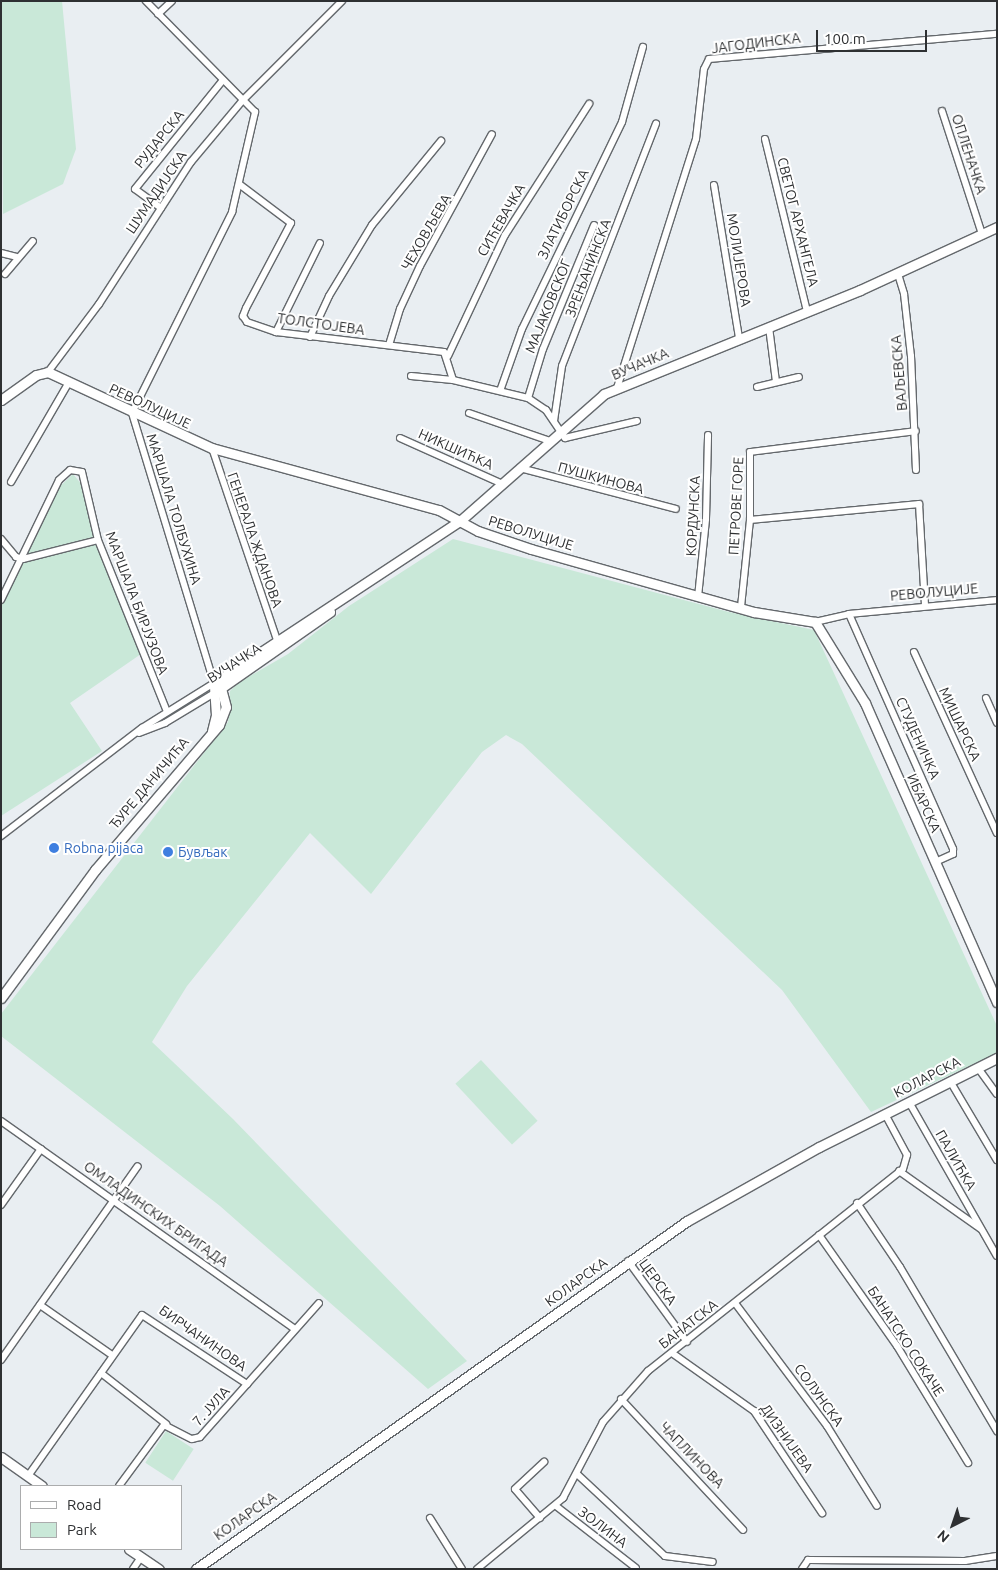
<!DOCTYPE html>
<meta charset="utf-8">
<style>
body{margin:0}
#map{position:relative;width:998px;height:1570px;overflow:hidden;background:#e9eef2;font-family:Ubuntu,sans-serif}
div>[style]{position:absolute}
.green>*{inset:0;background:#c9e8d8;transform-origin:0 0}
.roads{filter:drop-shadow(1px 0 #64686c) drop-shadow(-1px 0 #64686c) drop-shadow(0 1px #64686c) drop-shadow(0 -1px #64686c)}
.minor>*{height:6px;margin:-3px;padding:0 3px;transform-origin:3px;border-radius:3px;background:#fff}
.tertiary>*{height:9px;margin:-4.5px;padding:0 4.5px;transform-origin:4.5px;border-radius:4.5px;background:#fff}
.secondary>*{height:9px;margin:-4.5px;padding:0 4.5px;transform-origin:4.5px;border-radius:4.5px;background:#fff}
.dots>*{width:14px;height:14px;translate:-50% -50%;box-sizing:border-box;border:2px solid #fff;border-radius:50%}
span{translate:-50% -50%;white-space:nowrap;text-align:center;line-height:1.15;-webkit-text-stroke:4px #fff;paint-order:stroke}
.street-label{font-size:14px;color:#2e3032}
.shop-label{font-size:14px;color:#366cbe}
.left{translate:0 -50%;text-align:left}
.frame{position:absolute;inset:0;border:2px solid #2e3032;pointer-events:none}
.legend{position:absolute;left:20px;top:1485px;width:162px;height:65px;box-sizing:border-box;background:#fff;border:1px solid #abacad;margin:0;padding:6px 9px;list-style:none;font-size:15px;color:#2e3032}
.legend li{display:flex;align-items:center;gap:10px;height:25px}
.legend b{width:25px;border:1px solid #abacad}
.north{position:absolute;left:928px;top:1500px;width:50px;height:50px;-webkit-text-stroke:4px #fff;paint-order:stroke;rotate:221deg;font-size:14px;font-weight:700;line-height:20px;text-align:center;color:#2e3032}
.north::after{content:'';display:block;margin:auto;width:18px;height:22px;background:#2e3032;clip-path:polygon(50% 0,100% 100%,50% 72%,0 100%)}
.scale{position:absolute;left:816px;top:30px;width:111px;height:22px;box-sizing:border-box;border:2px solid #2e3032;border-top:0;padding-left:6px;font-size:15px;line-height:18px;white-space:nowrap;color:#2e3032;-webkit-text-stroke:4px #fff;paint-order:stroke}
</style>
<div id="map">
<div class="green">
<i style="clip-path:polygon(1px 1px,62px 1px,76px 149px,63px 184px,3px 214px)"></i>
<i style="clip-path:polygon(73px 474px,83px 486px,93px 533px,141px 654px,70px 703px,102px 751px,1px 816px,1px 607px,56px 490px)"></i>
<i style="clip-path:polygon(453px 539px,729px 612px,814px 630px,997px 1026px,997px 1053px,871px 1112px,782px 990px,522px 744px,506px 735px,482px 752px,371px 894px,310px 833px,187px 986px,152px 1042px,233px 1119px,467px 1361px,428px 1389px,220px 1206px,1px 1036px,1px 1014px,228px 722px,230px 691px,238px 683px,288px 654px,349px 606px)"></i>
<i style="left:481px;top:1060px;width:83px;height:35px;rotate:47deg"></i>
<i style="left:166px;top:1431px;width:33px;height:38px;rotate:33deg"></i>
</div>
<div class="roads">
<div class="minor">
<i style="left:158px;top:14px;width:19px;rotate:-43deg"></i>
<i style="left:942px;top:111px;width:129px;rotate:72deg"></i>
<i style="left:765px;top:139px;width:177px;rotate:76.3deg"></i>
<i style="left:239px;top:184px;width:65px;rotate:36.9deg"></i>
<i style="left:291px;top:223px;width:96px;rotate:117.9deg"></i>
<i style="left:246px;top:308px;width:9px;rotate:111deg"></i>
<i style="left:243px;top:316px;width:7px;rotate:56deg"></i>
<i style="left:247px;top:322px;width:31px;rotate:19deg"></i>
<i style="left:276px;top:332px;width:169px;rotate:6.8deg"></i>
<i style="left:444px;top:352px;width:29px;rotate:72deg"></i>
<i style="left:453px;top:380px;width:77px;rotate:13.5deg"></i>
<i style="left:528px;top:398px;width:22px;rotate:34deg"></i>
<i style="left:546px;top:410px;width:34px;rotate:56deg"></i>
<i style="left:565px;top:438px;width:74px;rotate:-13.3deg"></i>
<i style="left:714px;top:185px;width:155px;rotate:80.7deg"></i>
<i style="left:161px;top:208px;width:32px;rotate:-144deg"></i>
<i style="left:135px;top:189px;width:140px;rotate:-51.1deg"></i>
<i style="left:1px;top:253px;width:16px;rotate:14deg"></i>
<i style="left:5px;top:274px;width:43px;rotate:-49.7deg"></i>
<i style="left:898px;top:274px;width:21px;rotate:73deg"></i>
<i style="left:904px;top:294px;width:62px;rotate:83.6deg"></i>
<i style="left:911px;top:356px;width:114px;rotate:87.5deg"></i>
<i style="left:769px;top:327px;width:55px;rotate:82.7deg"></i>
<i style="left:276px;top:332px;width:99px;rotate:-63.7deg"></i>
<i style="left:310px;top:337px;width:45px;rotate:-65.1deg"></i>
<i style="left:329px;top:296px;width:83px;rotate:-58.8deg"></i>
<i style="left:372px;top:225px;width:109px;rotate:-50.6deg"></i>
<i style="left:389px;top:345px;width:38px;rotate:-73deg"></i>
<i style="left:400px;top:309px;width:47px;rotate:-65.1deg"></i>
<i style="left:420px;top:266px;width:150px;rotate:-61.4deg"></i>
<i style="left:448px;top:356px;width:134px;rotate:-64.8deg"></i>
<i style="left:505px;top:235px;width:156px;rotate:-57.3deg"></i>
<i style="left:48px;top:372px;width:85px;rotate:-53.1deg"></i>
<i style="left:99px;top:304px;width:169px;rotate:-57.1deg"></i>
<i style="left:191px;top:162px;width:81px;rotate:-50deg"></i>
<i style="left:243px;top:100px;width:140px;rotate:-45deg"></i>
<i style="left:411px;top:376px;width:42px;rotate:5.4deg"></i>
<i style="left:757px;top:387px;width:43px;rotate:-13.4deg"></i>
<i style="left:617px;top:388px;width:261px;rotate:-72.4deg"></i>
<i style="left:696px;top:139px;width:70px;rotate:-83.5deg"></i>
<i style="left:704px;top:69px;width:11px;rotate:-63deg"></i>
<i style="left:709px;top:59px;width:289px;rotate:-5deg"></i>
<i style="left:500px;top:391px;width:66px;rotate:-70.5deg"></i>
<i style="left:522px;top:329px;width:230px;rotate:-64.2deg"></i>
<i style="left:622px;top:122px;width:78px;rotate:-74.4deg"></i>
<i style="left:528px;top:398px;width:51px;rotate:-73deg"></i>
<i style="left:543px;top:349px;width:134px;rotate:-67.6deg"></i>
<i style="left:469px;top:413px;width:86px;rotate:19.1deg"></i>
<i style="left:554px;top:421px;width:56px;rotate:-81.7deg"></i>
<i style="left:562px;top:366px;width:260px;rotate:-68.8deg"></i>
<i style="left:400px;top:438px;width:113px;rotate:24.1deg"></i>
<i style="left:212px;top:448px;width:203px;rotate:71.3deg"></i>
<i style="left:520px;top:468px;width:161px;rotate:14.7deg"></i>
<i style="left:11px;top:482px;width:116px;rotate:-59.9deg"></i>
<i style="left:750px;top:520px;width:170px;rotate:-5.4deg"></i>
<i style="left:919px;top:504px;width:101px;rotate:86.6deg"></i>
<i style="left:1px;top:539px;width:23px;rotate:50deg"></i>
<i style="left:16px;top:557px;width:7px;rotate:16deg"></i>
<i style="left:23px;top:559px;width:77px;rotate:-14.2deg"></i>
<i style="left:698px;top:597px;width:78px;rotate:-84.1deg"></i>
<i style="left:706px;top:519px;width:84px;rotate:-88.6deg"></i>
<i style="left:1px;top:600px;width:133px;rotate:-64.2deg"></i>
<i style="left:59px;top:480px;width:15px;rotate:-42deg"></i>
<i style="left:70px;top:470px;width:12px;rotate:9deg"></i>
<i style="left:82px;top:472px;width:70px;rotate:76.8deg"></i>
<i style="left:98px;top:540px;width:185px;rotate:68.1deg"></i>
<i style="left:741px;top:607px;width:87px;rotate:-84.1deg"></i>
<i style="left:750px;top:520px;width:68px;rotate:-90deg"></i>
<i style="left:750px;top:452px;width:167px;rotate:-7.2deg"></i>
<i style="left:849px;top:614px;width:257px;rotate:66.1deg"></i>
<i style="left:953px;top:849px;width:5px;rotate:90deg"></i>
<i style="left:953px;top:854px;width:20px;rotate:156deg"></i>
<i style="left:815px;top:622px;width:35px;rotate:-13deg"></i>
<i style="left:849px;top:614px;width:149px;rotate:-5.4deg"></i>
<i style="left:914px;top:652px;width:199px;rotate:65.4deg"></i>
<i style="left:986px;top:698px;width:27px;rotate:66deg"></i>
<i style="left:139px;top:733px;width:28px;rotate:-21deg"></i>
<i style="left:165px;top:723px;width:60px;rotate:-31.3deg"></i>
<i style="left:1px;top:836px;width:178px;rotate:-37.5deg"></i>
<i style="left:142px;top:728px;width:85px;rotate:-32deg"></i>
<i style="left:214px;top:683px;width:282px;rotate:-106.9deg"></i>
<i style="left:132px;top:413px;width:225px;rotate:-63.5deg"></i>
<i style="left:232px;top:212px;width:103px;rotate:-77deg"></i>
<i style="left:255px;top:112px;width:156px;rotate:-134.5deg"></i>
<i style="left:978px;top:1068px;width:32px;rotate:54deg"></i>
<i style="left:950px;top:1081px;width:92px;rotate:59.3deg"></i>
<i style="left:909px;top:1102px;width:177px;rotate:60.3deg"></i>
<i style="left:1px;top:1121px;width:360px;rotate:35.3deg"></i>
<i style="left:899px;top:1171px;width:100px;rotate:35.3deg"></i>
<i style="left:857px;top:1203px;width:77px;rotate:56.1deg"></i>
<i style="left:900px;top:1267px;width:191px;rotate:59.4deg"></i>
<i style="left:1px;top:1205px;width:69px;rotate:-54.5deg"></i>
<i style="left:819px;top:1235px;width:136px;rotate:54.9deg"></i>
<i style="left:897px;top:1346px;width:137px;rotate:58.7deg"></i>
<i style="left:628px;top:1261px;width:100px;rotate:53.9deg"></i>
<i style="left:735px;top:1303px;width:154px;rotate:53.2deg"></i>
<i style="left:827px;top:1426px;width:94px;rotate:58deg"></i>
<i style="left:40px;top:1305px;width:88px;rotate:34.8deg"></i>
<i style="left:672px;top:1353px;width:100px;rotate:35.3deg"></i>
<i style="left:754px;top:1411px;width:123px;rotate:56.3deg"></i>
<i style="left:1px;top:1360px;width:237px;rotate:-54.8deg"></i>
<i style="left:101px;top:1373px;width:83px;rotate:38.1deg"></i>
<i style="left:621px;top:1399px;width:179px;rotate:47deg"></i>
<i style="left:577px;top:1474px;width:120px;rotate:43deg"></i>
<i style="left:665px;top:1556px;width:48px;rotate:7.1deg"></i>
<i style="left:28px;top:1476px;width:197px;rotate:-54.7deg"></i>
<i style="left:142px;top:1315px;width:126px;rotate:33.3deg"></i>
<i style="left:119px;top:1486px;width:76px;rotate:-53.6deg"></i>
<i style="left:164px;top:1425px;width:31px;rotate:27deg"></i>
<i style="left:192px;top:1439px;width:8px;rotate:-14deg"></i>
<i style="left:200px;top:1437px;width:179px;rotate:-48.4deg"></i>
<i style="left:556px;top:1506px;width:101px;rotate:37.8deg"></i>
<i style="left:430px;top:1518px;width:60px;rotate:57.9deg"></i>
<i style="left:540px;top:1518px;width:38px;rotate:-131deg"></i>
<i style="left:515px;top:1489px;width:40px;rotate:-43deg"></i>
<i style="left:133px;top:1569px;width:14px;rotate:-56deg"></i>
<i style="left:477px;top:1569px;width:112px;rotate:-39.5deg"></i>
<i style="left:563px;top:1498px;width:86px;rotate:-62.2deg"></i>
<i style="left:603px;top:1422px;width:68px;rotate:-48.6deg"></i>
<i style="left:648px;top:1371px;width:325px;rotate:-38.4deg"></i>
<i style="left:903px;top:1169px;width:15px;rotate:-74deg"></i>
<i style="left:907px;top:1155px;width:47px;rotate:-118.2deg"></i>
<i style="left:802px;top:1569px;width:11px;rotate:-56deg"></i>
<i style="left:808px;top:1560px;width:157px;rotate:0.4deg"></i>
<i style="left:965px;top:1561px;width:32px;rotate:-9deg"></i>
</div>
<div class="tertiary">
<i style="left:1px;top:400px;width:43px;rotate:-35.5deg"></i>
<i style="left:36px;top:375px;width:12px;rotate:-14deg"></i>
<i style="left:48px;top:372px;width:181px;rotate:24.9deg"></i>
<i style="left:212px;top:448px;width:235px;rotate:15.3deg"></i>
<i style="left:439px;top:510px;width:44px;rotate:28.3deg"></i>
<i style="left:478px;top:531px;width:56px;rotate:18.8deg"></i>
<i style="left:531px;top:549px;width:232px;rotate:15.8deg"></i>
<i style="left:754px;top:612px;width:62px;rotate:9.3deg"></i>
<i style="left:815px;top:622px;width:95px;rotate:58.3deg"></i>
<i style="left:865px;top:703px;width:327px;rotate:66.2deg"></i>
<i style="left:214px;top:683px;width:295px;rotate:-33.4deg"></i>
<i style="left:460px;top:521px;width:192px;rotate:-41.4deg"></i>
<i style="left:604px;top:394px;width:276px;rotate:-22.1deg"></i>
<i style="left:860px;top:290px;width:151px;rotate:-24.7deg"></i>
<i style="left:221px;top:688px;width:133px;rotate:-34.9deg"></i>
<i style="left:212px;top:731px;width:16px;rotate:-76deg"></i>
<i style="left:216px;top:715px;width:32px;rotate:-94deg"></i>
<i style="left:1px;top:998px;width:159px;rotate:-53.7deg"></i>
<i style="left:95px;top:870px;width:191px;rotate:-49.5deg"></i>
<i style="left:219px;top:725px;width:19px;rotate:-69deg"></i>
<i style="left:226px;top:707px;width:20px;rotate:-105deg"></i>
<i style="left:1px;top:1457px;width:50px;rotate:35.3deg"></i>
<i style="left:129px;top:1549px;width:36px;rotate:34deg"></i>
</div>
<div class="secondary">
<i style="left:196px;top:1569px;width:602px;rotate:-35.33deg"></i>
<i style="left:687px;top:1221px;width:151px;rotate:-29.3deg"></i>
<i style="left:819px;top:1147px;width:199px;rotate:-26.6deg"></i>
</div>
</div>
<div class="dots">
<i style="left:54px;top:848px;background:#3f7fe0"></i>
<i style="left:168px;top:852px;background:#3f7fe0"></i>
</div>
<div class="street-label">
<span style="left:756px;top:43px;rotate:-7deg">ЈАГОДИНСКА</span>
<span style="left:159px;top:139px;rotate:-51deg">РУДАРСКА</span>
<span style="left:969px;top:154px;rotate:72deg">ОПЛЕНАЧКА</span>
<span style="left:156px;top:192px;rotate:-56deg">ШУМАДИЈСКА</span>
<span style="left:563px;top:214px;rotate:-64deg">ЗЛАТИБОРСКА</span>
<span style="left:501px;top:220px;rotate:-60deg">СИЋЕВАЧКА</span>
<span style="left:798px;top:222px;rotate:76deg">СВЕТОГ АРХАНГЕЛА</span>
<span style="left:426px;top:232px;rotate:-60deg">ЧЕХОВЉЕВА</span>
<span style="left:739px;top:260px;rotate:81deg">МОЛИЈЕРОВА</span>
<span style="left:588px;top:268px;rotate:-69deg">ЗРЕЊАНИНСКА</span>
<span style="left:548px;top:306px;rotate:-68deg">МАЈАКОВСКОГ</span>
<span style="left:321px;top:324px;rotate:8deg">ТОЛСТОЈЕВА</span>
<span style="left:640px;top:364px;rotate:-23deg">ВУЧАЧКА</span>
<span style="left:899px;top:373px;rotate:-95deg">ВАЉЕВСКА</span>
<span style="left:150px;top:406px;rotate:25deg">РЕВОЛУЦИЈЕ</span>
<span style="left:456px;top:449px;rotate:24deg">НИКШИЋКА</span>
<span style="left:601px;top:478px;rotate:15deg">ПУШКИНОВА</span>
<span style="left:736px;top:506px;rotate:-87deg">ПЕТРОВЕ ГОРЕ</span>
<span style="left:174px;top:509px;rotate:73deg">МАРШАЛА ТОЛБУХИНА</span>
<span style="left:693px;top:516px;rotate:-87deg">КОРДУНСКА</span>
<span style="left:531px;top:533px;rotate:17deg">РЕВОЛУЦИЈЕ</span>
<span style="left:255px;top:540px;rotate:71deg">ГЕНЕРАЛА ЖДАНОВА</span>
<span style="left:934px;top:592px;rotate:-5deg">РЕВОЛУЦИЈЕ</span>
<span style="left:137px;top:603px;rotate:69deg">МАРШАЛА БИРЈУЗОВА</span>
<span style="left:234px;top:663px;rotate:-33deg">ВУЧАЧКА</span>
<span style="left:960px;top:724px;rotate:65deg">МИШАРСКА</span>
<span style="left:918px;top:738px;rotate:66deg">СТУДЕНИЧКА</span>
<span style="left:149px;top:783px;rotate:-50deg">ЂУРЕ ДАНИЧИЋА</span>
<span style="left:924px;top:803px;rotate:66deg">ИБАРСКА</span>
<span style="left:927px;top:1077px;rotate:-27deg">КОЛАРСКА</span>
<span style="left:956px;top:1160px;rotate:60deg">ПАЛИЋКА</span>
<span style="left:156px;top:1214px;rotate:35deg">ОМЛАДИНСКИХ БРИГАДА</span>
<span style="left:576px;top:1282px;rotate:-36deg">КОЛАРСКА</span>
<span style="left:658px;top:1282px;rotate:54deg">ЦЕРСКА</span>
<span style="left:688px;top:1324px;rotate:-38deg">БАНАТСКА</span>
<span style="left:203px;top:1338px;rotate:35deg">БИРЧАНИНОВА</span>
<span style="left:906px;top:1341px;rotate:57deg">БАНАТСКО СОКАЧЕ</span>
<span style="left:819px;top:1395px;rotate:54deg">СОЛУНСКА</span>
<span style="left:211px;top:1406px;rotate:-48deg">7. ЈУЛА</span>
<span style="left:787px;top:1438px;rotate:55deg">ДИЗНИЈЕВА</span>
<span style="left:692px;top:1455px;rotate:46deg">ЧАПЛИНОВА</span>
<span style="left:245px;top:1516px;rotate:-35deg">КОЛАРСКА</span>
<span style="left:603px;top:1527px;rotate:37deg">ЗОЛИНА</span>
</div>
<div class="shop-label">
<span class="left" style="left:64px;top:848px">Robna pijaca</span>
<span class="left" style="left:178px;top:852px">Бувљак</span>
</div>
<div class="frame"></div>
<ul class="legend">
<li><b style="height:6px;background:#fff"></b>Road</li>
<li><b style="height:14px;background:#c9e8d8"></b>Park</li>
</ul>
<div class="north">N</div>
<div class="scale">100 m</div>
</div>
